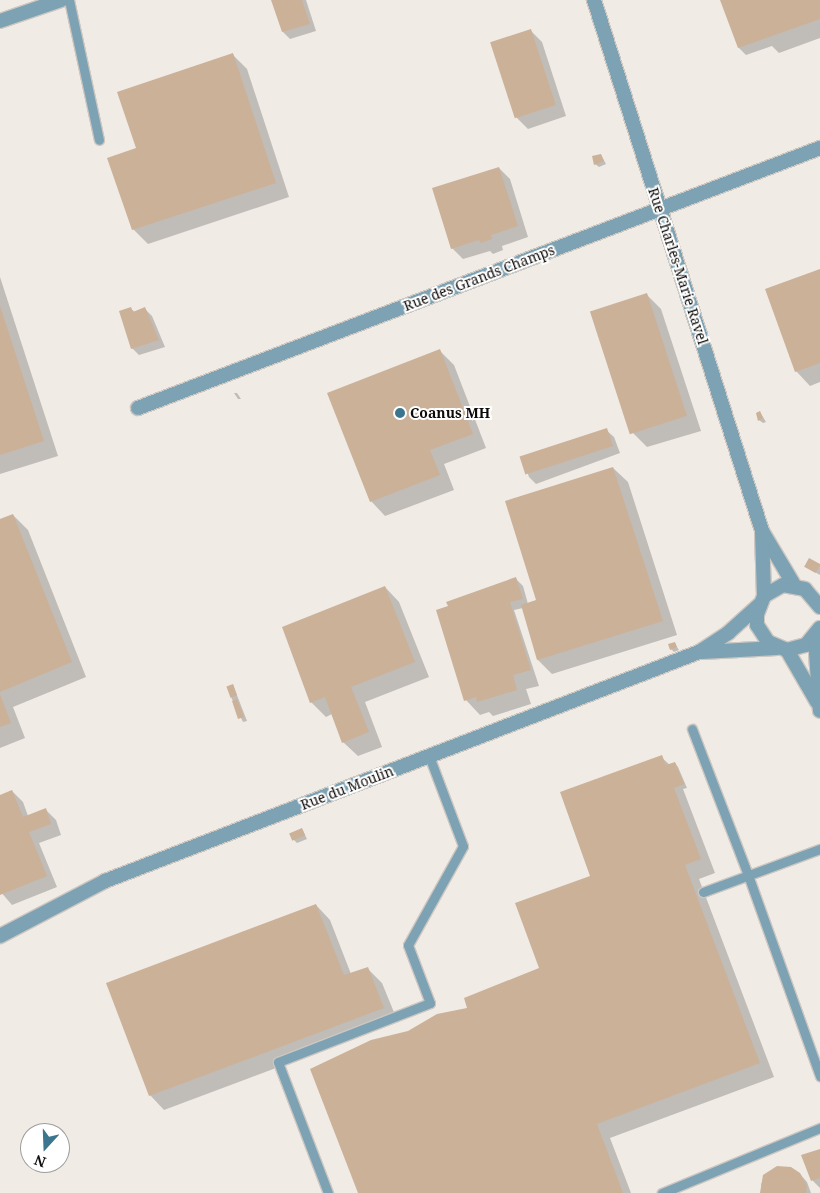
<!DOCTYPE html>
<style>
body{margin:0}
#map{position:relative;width:820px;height:1193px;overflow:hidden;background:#f1ebe5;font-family:"Noto Serif",serif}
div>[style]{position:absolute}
.shadow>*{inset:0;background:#0003}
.building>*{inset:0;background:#cbb198;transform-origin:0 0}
.roads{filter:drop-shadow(1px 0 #cdc7c2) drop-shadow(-1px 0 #cdc7c2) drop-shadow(0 1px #cdc7c2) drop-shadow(0 -1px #cdc7c2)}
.service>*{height:9px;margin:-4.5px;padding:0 4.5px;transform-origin:4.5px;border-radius:4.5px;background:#7da2b3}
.minor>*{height:14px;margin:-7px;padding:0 7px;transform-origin:7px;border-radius:7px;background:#7da2b3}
.dots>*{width:14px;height:14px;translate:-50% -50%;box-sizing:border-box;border:2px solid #fff;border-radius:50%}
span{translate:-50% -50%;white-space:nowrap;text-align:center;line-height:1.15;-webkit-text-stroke:4px #fff;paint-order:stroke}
.street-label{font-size:14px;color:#0d0b09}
.poi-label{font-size:14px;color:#0d0b09;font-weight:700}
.left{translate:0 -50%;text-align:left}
.north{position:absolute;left:20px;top:1123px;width:50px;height:50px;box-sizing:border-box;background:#fff;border:1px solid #9e9d9d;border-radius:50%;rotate:200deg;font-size:14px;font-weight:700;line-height:20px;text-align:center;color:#0d0b09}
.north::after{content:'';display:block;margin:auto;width:18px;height:22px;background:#3b758e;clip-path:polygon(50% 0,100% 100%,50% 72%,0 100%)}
</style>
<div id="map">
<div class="shadow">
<i style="clip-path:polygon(272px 0,306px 0,316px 31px,290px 39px,283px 32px)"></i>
<i style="clip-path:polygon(722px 0,820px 0,820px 38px,779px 53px,772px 46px,746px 55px,739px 48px)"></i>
<i style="clip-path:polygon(531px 31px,542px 42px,566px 116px,528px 129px,517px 118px,492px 43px)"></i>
<i style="clip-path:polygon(233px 55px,247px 69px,289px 197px,148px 244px,133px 229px,138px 149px)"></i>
<i style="clip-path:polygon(601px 155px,606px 164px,599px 167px,595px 164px)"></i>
<i style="clip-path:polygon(499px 168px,510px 179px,528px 237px,502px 246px,503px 250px,493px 254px,490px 251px,463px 259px,452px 248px)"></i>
<i style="clip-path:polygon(820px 271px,820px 382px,810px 386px,796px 371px)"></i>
<i style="clip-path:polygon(0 277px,58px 456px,0 474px)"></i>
<i style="clip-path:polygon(646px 294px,661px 309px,701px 431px,647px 447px,633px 433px)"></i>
<i style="clip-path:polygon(131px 309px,135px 312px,145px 309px,152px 316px,165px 347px,139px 355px,132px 348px)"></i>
<i style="clip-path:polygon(439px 350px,454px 365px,486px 448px,444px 464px,454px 490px,385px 516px,371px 501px)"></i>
<i style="clip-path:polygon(234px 393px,237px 393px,241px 399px,238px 399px)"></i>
<i style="clip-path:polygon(760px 412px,766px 422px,763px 423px,759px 420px)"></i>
<i style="clip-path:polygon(606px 430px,614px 437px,620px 453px,536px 484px,529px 477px,523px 460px)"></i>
<i style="clip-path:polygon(613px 468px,628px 482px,677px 635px,552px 674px,538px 660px,523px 608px,514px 610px,539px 686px,526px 689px,531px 704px,493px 716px,489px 712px,480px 715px,466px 700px,516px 579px,523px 586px,528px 604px,537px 601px)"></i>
<i style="clip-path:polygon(13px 515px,28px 530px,86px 677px,13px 707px,25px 738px,0 748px,0 520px)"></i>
<i style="clip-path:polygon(809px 560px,820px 565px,820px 575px,806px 567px)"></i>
<i style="clip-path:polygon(385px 587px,399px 602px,429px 677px,365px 702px,382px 747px,358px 756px,343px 742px,332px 714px,326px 717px,311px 702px)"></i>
<i style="clip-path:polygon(675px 644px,679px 650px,674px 652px,671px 649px)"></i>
<i style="clip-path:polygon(233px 685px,247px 721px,243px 722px,231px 697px)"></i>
<i style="clip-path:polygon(661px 757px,670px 765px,675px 763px,678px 767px,687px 788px,683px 789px,715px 873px,699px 879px,774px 1077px,610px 1138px,631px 1193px,359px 1193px,409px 1032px,466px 1009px,540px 969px)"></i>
<i style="clip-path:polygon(12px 791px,23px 802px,28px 816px,45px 809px,56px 820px,61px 835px,39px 843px,57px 887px,12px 905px,0 891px,0 796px)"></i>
<i style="clip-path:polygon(302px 829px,307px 839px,297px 843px,293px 839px)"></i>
<i style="clip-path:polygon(316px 905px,330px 920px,351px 974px,367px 968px,382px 983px,398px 1022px,164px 1110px,150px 1095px)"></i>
<i style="clip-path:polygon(820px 1150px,820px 1188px,813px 1181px,803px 1156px)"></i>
<i style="clip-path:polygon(771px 1171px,800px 1174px,807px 1182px,811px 1193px,763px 1193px,761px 1184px)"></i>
</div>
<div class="building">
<i style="clip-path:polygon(271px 0,302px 0,310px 24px,282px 32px)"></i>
<i style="clip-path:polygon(720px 0,820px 0,820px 19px,738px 48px)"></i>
<i style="left:531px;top:29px;width:80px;height:43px;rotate:72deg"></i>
<i style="clip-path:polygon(233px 53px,276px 183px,132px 230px,107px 158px,136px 148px,117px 92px)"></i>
<i style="clip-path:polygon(601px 154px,604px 161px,594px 165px,592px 156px)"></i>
<i style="clip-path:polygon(499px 167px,518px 226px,491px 235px,492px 239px,481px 243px,479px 240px,451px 249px,432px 188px)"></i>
<i style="clip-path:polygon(820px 269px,820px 363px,795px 372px,765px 289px)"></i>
<i style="left:647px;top:293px;width:129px;height:60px;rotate:72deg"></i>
<i style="clip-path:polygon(0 306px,44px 441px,0 455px)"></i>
<i style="clip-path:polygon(131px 307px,133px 312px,145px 307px,159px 340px,131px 349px,119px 311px)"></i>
<i style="clip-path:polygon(440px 349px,473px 434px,430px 450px,440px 475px,370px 502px,327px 393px)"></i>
<i style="clip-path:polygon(760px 411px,763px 418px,758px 421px,756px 413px)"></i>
<i style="left:607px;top:428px;width:19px;height:92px;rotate:72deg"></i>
<i style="clip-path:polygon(613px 467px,663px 621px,537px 660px,521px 605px,536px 600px,505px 501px)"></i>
<i style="clip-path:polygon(13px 514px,72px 662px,0 692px,0 519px)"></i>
<i style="left:809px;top:558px;width:13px;height:10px;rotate:29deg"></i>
<i style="clip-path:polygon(516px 577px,523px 599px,510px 602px,531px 670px,513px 675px,517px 690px,477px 702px,476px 697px,464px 701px,436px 610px,448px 606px,446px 602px)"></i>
<i style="clip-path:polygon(385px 586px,415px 662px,351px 687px,369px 732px,342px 743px,325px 697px,310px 703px,282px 627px)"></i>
<i style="clip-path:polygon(675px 642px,677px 647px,670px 650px,668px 644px)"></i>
<i style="left:233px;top:684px;width:12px;height:7px;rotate:70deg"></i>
<i style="clip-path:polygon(0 694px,11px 723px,0 727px)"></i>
<i style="clip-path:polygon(237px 699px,244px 717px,238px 719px,232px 701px)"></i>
<i style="clip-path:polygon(662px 755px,666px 765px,675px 762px,684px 784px,674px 788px,701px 859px,685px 865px,760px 1063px,597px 1124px,623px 1193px,358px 1193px,310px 1069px,371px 1040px,408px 1031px,437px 1014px,467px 1008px,464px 998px,539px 968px,515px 903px,590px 876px,560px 792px)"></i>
<i style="clip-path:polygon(12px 790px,23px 817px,46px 808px,51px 824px,29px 832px,47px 876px,0 895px,0 795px)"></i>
<i style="left:302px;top:828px;width:8px;height:14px;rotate:67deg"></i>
<i style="clip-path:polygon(316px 904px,344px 975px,368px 967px,384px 1008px,149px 1096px,106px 983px)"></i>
<i style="clip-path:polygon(820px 1149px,820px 1178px,811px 1181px,801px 1155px)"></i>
<i style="clip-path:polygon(777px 1166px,791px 1167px,800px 1173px,807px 1186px,806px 1193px,760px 1193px,763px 1175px)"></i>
</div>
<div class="roads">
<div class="service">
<i style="left:69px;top:0;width:143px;rotate:77.9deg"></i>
<i style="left:692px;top:729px;width:156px;rotate:69deg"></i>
<i style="left:748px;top:875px;width:214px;rotate:70.3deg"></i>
<i style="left:703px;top:892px;width:125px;rotate:-20.2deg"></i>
<i style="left:328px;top:1193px;width:140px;rotate:-110.9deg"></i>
<i style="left:278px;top:1062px;width:163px;rotate:-21.2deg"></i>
<i style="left:430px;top:1003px;width:62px;rotate:-110.8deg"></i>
<i style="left:408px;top:945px;width:113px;rotate:-60.9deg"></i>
<i style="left:463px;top:846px;width:96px;rotate:-110.7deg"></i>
<i style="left:662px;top:1193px;width:171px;rotate:-22.4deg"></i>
</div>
<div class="minor">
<i style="left:594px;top:0;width:557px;rotate:72.44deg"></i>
<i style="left:762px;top:531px;width:63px;rotate:59.3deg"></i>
<i style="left:0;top:21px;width:65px;rotate:-19deg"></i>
<i style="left:138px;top:408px;width:730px;rotate:-20.87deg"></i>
<i style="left:762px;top:532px;width:64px;rotate:88.2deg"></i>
<i style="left:820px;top:607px;width:23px;rotate:-130deg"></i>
<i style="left:805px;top:589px;width:22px;rotate:-170deg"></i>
<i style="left:783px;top:585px;width:22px;rotate:150deg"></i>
<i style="left:764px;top:596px;width:19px;rotate:111deg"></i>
<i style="left:757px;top:614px;width:11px;rotate:90deg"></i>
<i style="left:757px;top:625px;width:20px;rotate:57deg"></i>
<i style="left:768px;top:642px;width:21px;rotate:23deg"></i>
<i style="left:787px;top:650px;width:20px;rotate:-15deg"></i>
<i style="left:806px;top:645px;width:22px;rotate:-51deg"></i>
<i style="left:815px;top:638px;width:73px;rotate:86.1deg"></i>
<i style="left:787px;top:650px;width:60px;rotate:60deg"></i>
<i style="left:702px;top:652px;width:75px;rotate:-3.1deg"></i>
<i style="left:0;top:936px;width:119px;rotate:-27.6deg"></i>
<i style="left:105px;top:881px;width:637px;rotate:-21.08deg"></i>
<i style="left:699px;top:652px;width:35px;rotate:-33deg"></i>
<i style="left:728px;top:633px;width:42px;rotate:-42.1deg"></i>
</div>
</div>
<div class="dots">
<i style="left:400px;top:413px;background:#3b758e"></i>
</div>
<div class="street-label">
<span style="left:678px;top:266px;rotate:72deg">Rue Charles-Marie Ravel</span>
<span style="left:479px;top:278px;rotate:-21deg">Rue des Grands Champs</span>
<span style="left:347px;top:788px;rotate:-21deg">Rue du Moulin</span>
</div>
<div class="poi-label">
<span class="left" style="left:410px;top:413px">Coanus MH</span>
</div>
<div class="north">N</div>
</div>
